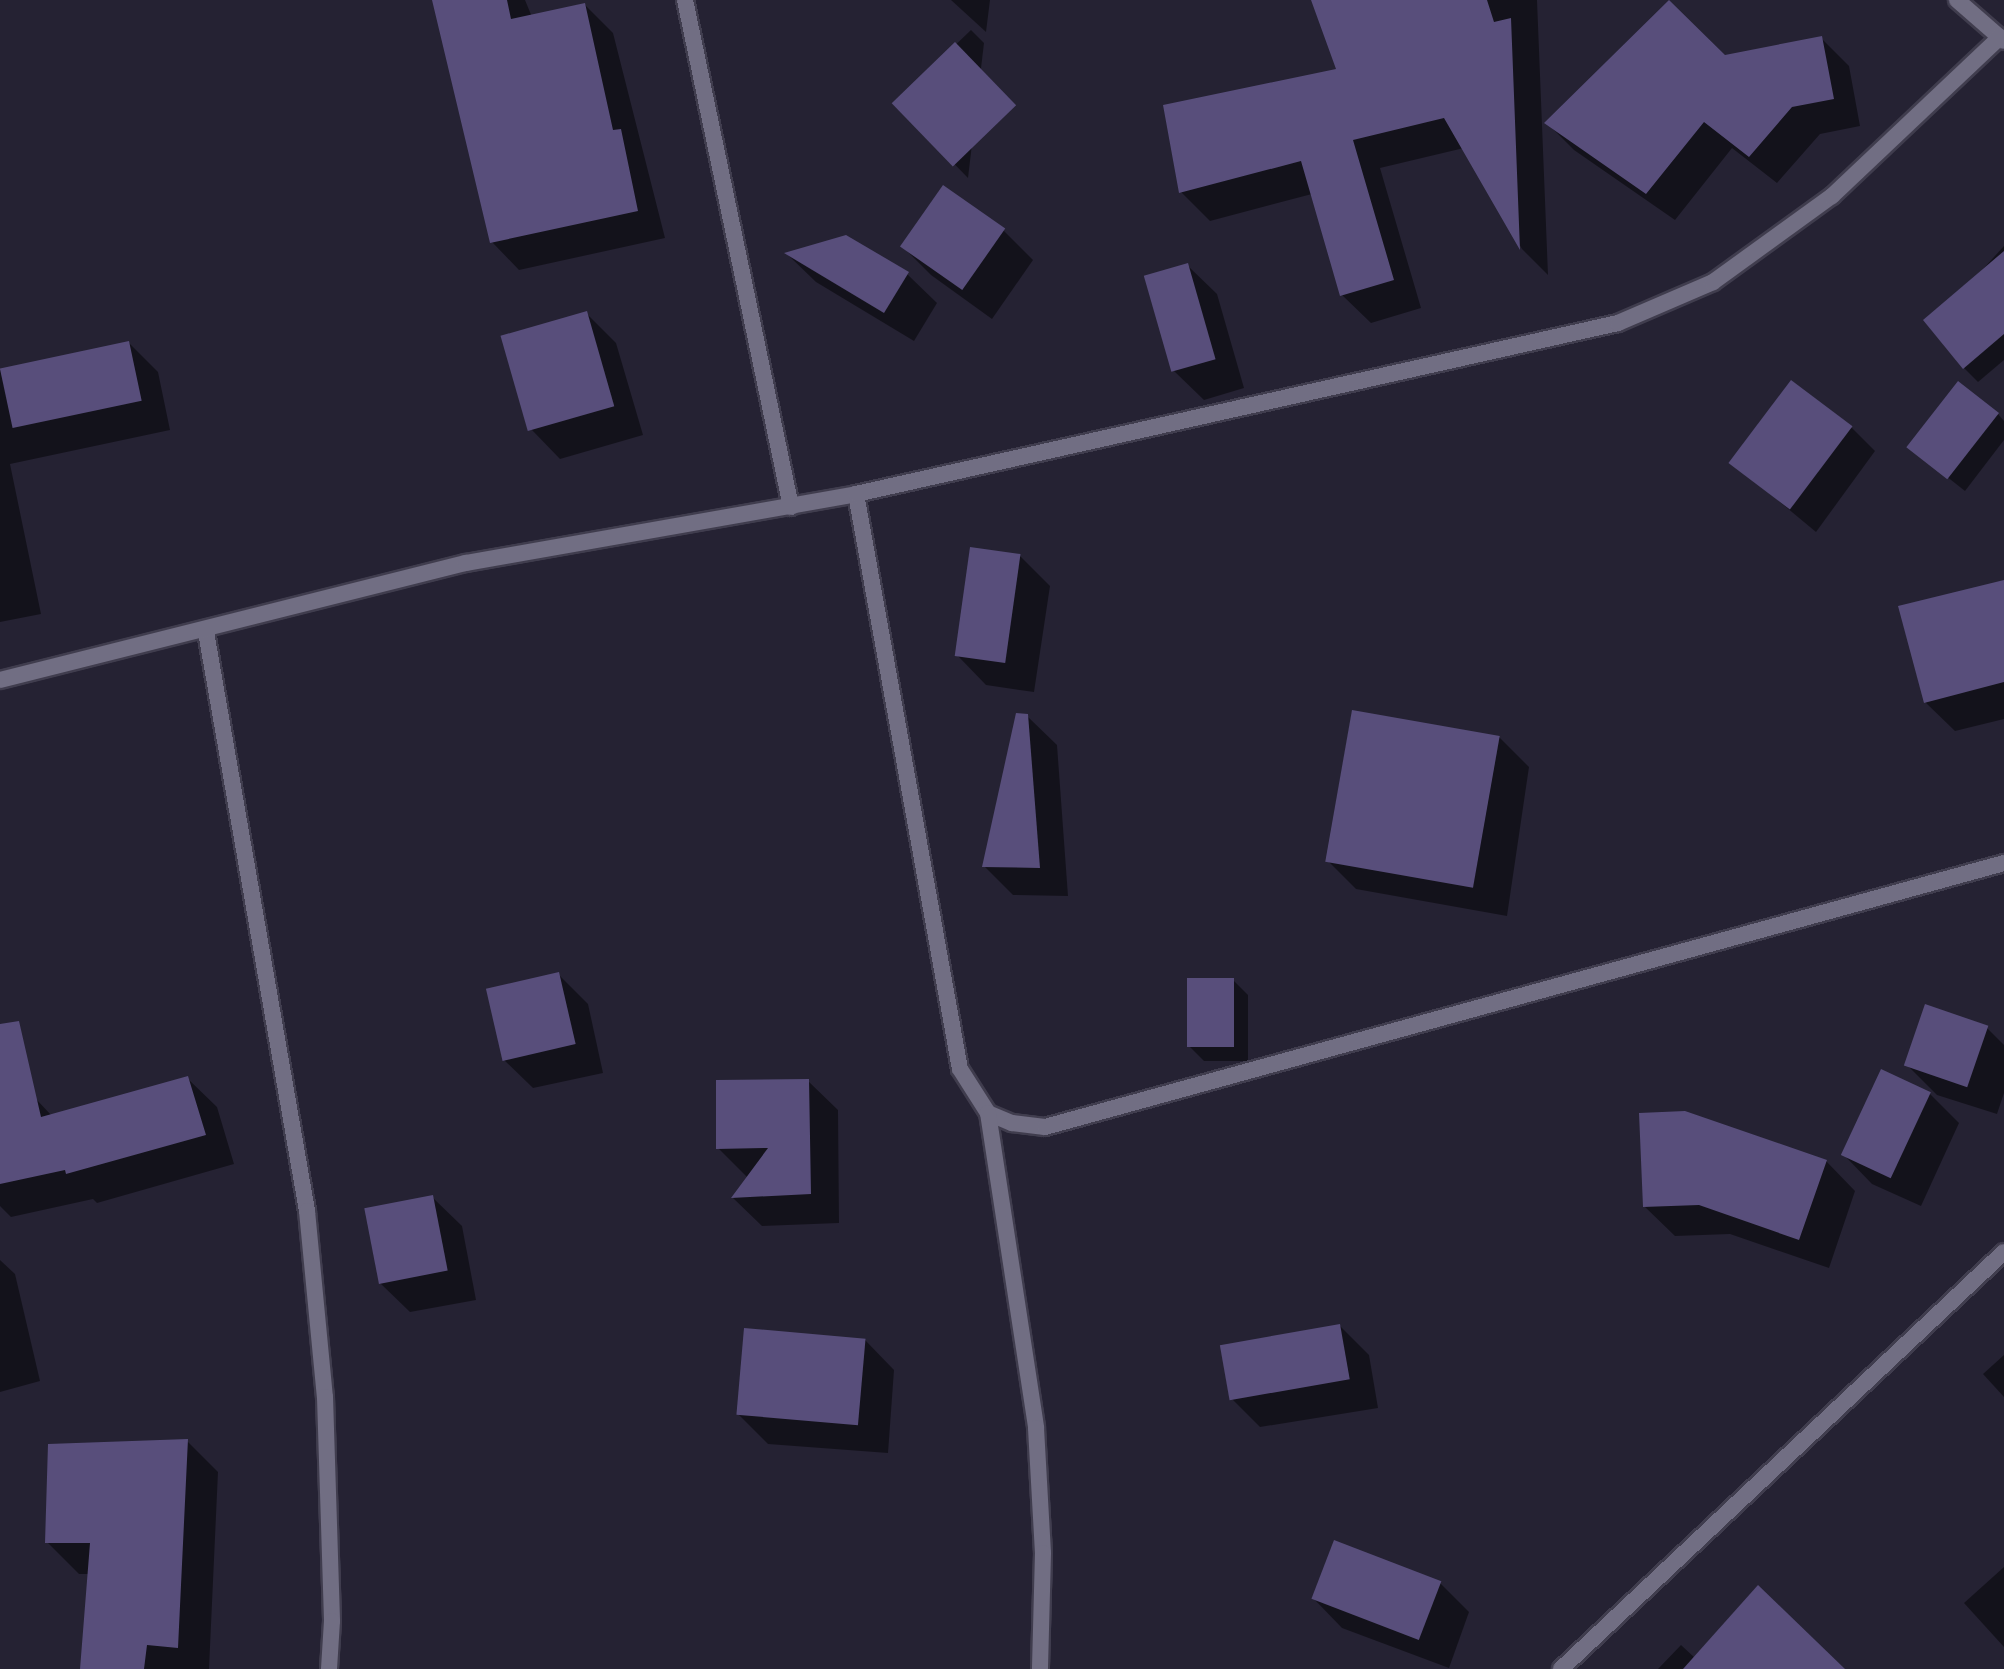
<!DOCTYPE html>
<style>
body{margin:0}
#map{position:relative;width:2004px;height:1669px;overflow:hidden;background:#252233;font-family:Cabin,sans-serif}
div>[style]{position:absolute}
.shadow>*{inset:0;background:#0007}
.building>*{inset:0;background:#584e7b;transform-origin:0 0}
.roads{filter:drop-shadow(2px 0 #403d4e) drop-shadow(-2px 0 #403d4e) drop-shadow(0 2px #403d4e) drop-shadow(0 -2px #403d4e)}
.street>*{height:16px;margin:-8px;padding:0 8px;transform-origin:8px;border-radius:8px;background:#716e83}
span{translate:-50% -50%;white-space:nowrap;text-align:center;line-height:1.15;-webkit-text-stroke:7px #0e0d14;paint-order:stroke}
</style>
<div id="map">
<div class="shadow">
<i style="clip-path:polygon(434px 0,525px 0,532px 17px,585px 5px,613px 33px,665px 238px,519px 270px,492px 242px)"></i>
<i style="clip-path:polygon(951px 0,990px 0,986px 32px)"></i>
<i style="clip-path:polygon(1313px 0,1537px 0,1548px 275px,1522px 249px,1464px 148px,1380px 168px,1421px 308px,1371px 323px,1342px 295px,1312px 194px,1210px 221px,1181px 192px,1338px 70px)"></i>
<i style="clip-path:polygon(971px 30px,984px 43px,968px 178px,895px 103px)"></i>
<i style="clip-path:polygon(1821px 38px,1849px 66px,1860px 126px,1820px 134px,1777px 183px,1732px 148px,1675px 220px,1574px 150px,1547px 123px)"></i>
<i style="clip-path:polygon(943px 187px,1004px 231px,1033px 260px,992px 319px,931px 275px,902px 246px)"></i>
<i style="clip-path:polygon(2004px 246px,2004px 360px,1978px 382px,1964px 368px,1973px 280px)"></i>
<i style="clip-path:polygon(787px 254px,907px 274px,937px 303px,914px 341px,816px 282px)"></i>
<i style="clip-path:polygon(1187px 265px,1217px 294px,1244px 388px,1204px 400px,1174px 371px)"></i>
<i style="clip-path:polygon(587px 314px,616px 343px,643px 435px,560px 459px,531px 429px)"></i>
<i style="clip-path:polygon(129px 343px,158px 372px,170px 430px,10px 464px,41px 614px,0 622px,0 370px)"></i>
<i style="clip-path:polygon(1998px 414px,2004px 421px,2004px 440px,1965px 491px,1908px 446px)"></i>
<i style="clip-path:polygon(1852px 428px,1875px 451px,1816px 532px,1733px 463px)"></i>
<i style="clip-path:polygon(1020px 556px,1050px 586px,1034px 692px,986px 685px,957px 655px)"></i>
<i style="clip-path:polygon(2004px 582px,2004px 719px,1955px 731px,1925px 702px)"></i>
<i style="clip-path:polygon(1027px 716px,1057px 745px,1068px 896px,1013px 895px,984px 866px)"></i>
<i style="clip-path:polygon(1499px 737px,1529px 767px,1507px 916px,1356px 889px,1327px 860px)"></i>
<i style="clip-path:polygon(558px 974px,588px 1004px,603px 1073px,533px 1088px,503px 1059px)"></i>
<i style="clip-path:polygon(1233px 980px,1248px 995px,1248px 1061px,1204px 1061px,1189px 1046px)"></i>
<i style="clip-path:polygon(1987px 1028px,2004px 1045px,2004px 1093px,1997px 1114px,1937px 1095px,1907px 1065px)"></i>
<i style="clip-path:polygon(1882px 1071px,1930px 1094px,1959px 1123px,1921px 1206px,1872px 1184px,1843px 1154px)"></i>
<i style="clip-path:polygon(187px 1078px,217px 1107px,234px 1164px,97px 1203px,93px 1199px,11px 1217px,0 1206px,0 1107px,36px 1099px,52px 1116px)"></i>
<i style="clip-path:polygon(808px 1081px,838px 1110px,839px 1223px,762px 1226px,733px 1198px,748px 1178px,718px 1148px)"></i>
<i style="clip-path:polygon(1826px 1161px,1855px 1191px,1829px 1268px,1730px 1234px,1675px 1236px,1645px 1207px)"></i>
<i style="clip-path:polygon(432px 1197px,462px 1226px,476px 1300px,410px 1312px,380px 1283px)"></i>
<i style="clip-path:polygon(0 1260px,15px 1274px,40px 1381px,0 1392px)"></i>
<i style="clip-path:polygon(1340px 1326px,1369px 1355px,1378px 1408px,1260px 1427px,1231px 1398px)"></i>
<i style="clip-path:polygon(865px 1340px,894px 1370px,888px 1453px,768px 1444px,739px 1415px)"></i>
<i style="clip-path:polygon(2004px 1355px,2004px 1397px,1983px 1374px)"></i>
<i style="clip-path:polygon(187px 1441px,218px 1472px,209px 1669px,82px 1669px,90px 1574px,79px 1574px,47px 1542px)"></i>
<i style="clip-path:polygon(2004px 1567px,2004px 1647px,1964px 1603px)"></i>
<i style="clip-path:polygon(1440px 1583px,1469px 1612px,1449px 1668px,1342px 1628px,1313px 1598px)"></i>
<i style="clip-path:polygon(1681px 1645px,1695px 1658px,1842px 1669px,1658px 1669px)"></i>
</div>
<div class="building">
<i style="clip-path:polygon(432px 0,507px 0,511px 19px,585px 3px,613px 130px,621px 129px,638px 211px,490px 243px)"></i>
<i style="clip-path:polygon(1311px 0,1487px 0,1494px 22px,1511px 18px,1520px 250px,1444px 118px,1353px 140px,1394px 280px,1340px 296px,1301px 161px,1179px 193px,1163px 105px,1336px 69px)"></i>
<i style="clip-path:polygon(1669px 0,1725px 55px,1822px 36px,1834px 99px,1792px 107px,1749px 157px,1704px 122px,1646px 194px,1544px 123px)"></i>
<i style="left:955px;top:42px;width:88px;height:88px;rotate:46deg"></i>
<i style="left:943px;top:185px;width:76px;height:75px;rotate:35deg"></i>
<i style="clip-path:polygon(846px 235px,909px 272px,884px 313px,784px 253px)"></i>
<i style="clip-path:polygon(2004px 251px,2004px 334px,1963px 369px,1923px 320px)"></i>
<i style="left:1188px;top:263px;width:100px;height:46px;rotate:74deg"></i>
<i style="left:587px;top:311px;width:99px;height:90px;rotate:74deg"></i>
<i style="left:129px;top:341px;width:61px;height:132px;rotate:78deg"></i>
<i style="left:1791px;top:380px;width:77px;height:104px;rotate:37deg"></i>
<i style="left:1958px;top:381px;width:52px;height:84px;rotate:38deg"></i>
<i style="left:970px;top:547px;width:51px;height:110px;rotate:8deg"></i>
<i style="clip-path:polygon(2004px 580px,2004px 682px,1924px 703px,1898px 606px)"></i>
<i style="left:1352px;top:710px;width:150px;height:154px;rotate:10deg"></i>
<i style="clip-path:polygon(1016px 713px,1028px 714px,1040px 868px,982px 867px)"></i>
<i style="left:559px;top:972px;width:74px;height:75px;rotate:77deg"></i>
<i style="left:1187px;top:978px;width:47px;height:69px"></i>
<i style="left:1925px;top:1004px;width:67px;height:65px;rotate:19deg"></i>
<i style="clip-path:polygon(19px 1021px,41px 1117px,188px 1076px,206px 1135px,66px 1174px,65px 1170px,0 1184px,0 1024px)"></i>
<i style="left:1881px;top:1069px;width:55px;height:95px;rotate:25deg"></i>
<i style="clip-path:polygon(809px 1079px,811px 1194px,731px 1198px,768px 1148px,716px 1149px,716px 1080px)"></i>
<i style="clip-path:polygon(1685px 1111px,1827px 1160px,1799px 1240px,1699px 1205px,1643px 1207px,1639px 1113px)"></i>
<i style="left:433px;top:1195px;width:77px;height:70px;rotate:79deg"></i>
<i style="left:1340px;top:1324px;width:56px;height:122px;rotate:80deg"></i>
<i style="left:744px;top:1328px;width:122px;height:87px;rotate:5deg"></i>
<i style="clip-path:polygon(188px 1439px,178px 1648px,147px 1645px,144px 1669px,80px 1669px,90px 1543px,45px 1543px,48px 1444px)"></i>
<i style="left:1334px;top:1540px;width:115px;height:63px;rotate:21deg"></i>
<i style="clip-path:polygon(1758px 1585px,1845px 1669px,1683px 1669px)"></i>
</div>
<div class="roads">
<div class="street">
<i style="left:685px;top:0;width:518px;rotate:78.19deg"></i>
<i style="left:1957px;top:0;width:62px;rotate:41.1deg"></i>
<i style="left:856px;top:494px;width:584px;rotate:79.75deg"></i>
<i style="left:960px;top:1069px;width:52px;rotate:57.5deg"></i>
<i style="left:988px;top:1113px;width:26px;rotate:23deg"></i>
<i style="left:1012px;top:1123px;width:33px;rotate:7deg"></i>
<i style="left:1045px;top:1127px;width:995px;rotate:-15.39deg"></i>
<i style="left:206px;top:632px;width:588px;rotate:80.1deg"></i>
<i style="left:307px;top:1211px;width:187px;rotate:84.5deg"></i>
<i style="left:325px;top:1397px;width:224px;rotate:88.2deg"></i>
<i style="left:332px;top:1621px;width:48px;rotate:93.6deg"></i>
<i style="left:0;top:680px;width:480px;rotate:-14.1deg"></i>
<i style="left:466px;top:563px;width:396px;rotate:-10deg"></i>
<i style="left:856px;top:494px;width:781px;rotate:-12.65deg"></i>
<i style="left:1618px;top:323px;width:103px;rotate:-23.3deg"></i>
<i style="left:1713px;top:282px;width:147px;rotate:-35.9deg"></i>
<i style="left:1832px;top:196px;width:231px;rotate:-43.4deg"></i>
<i style="left:988px;top:1113px;width:319px;rotate:81.3deg"></i>
<i style="left:1036px;top:1428px;width:125px;rotate:86.8deg"></i>
<i style="left:1043px;top:1553px;width:116px;rotate:91.5deg"></i>
<i style="left:1561px;top:1669px;width:608px;rotate:-43.27deg"></i>
</div>
</div>
</div>
